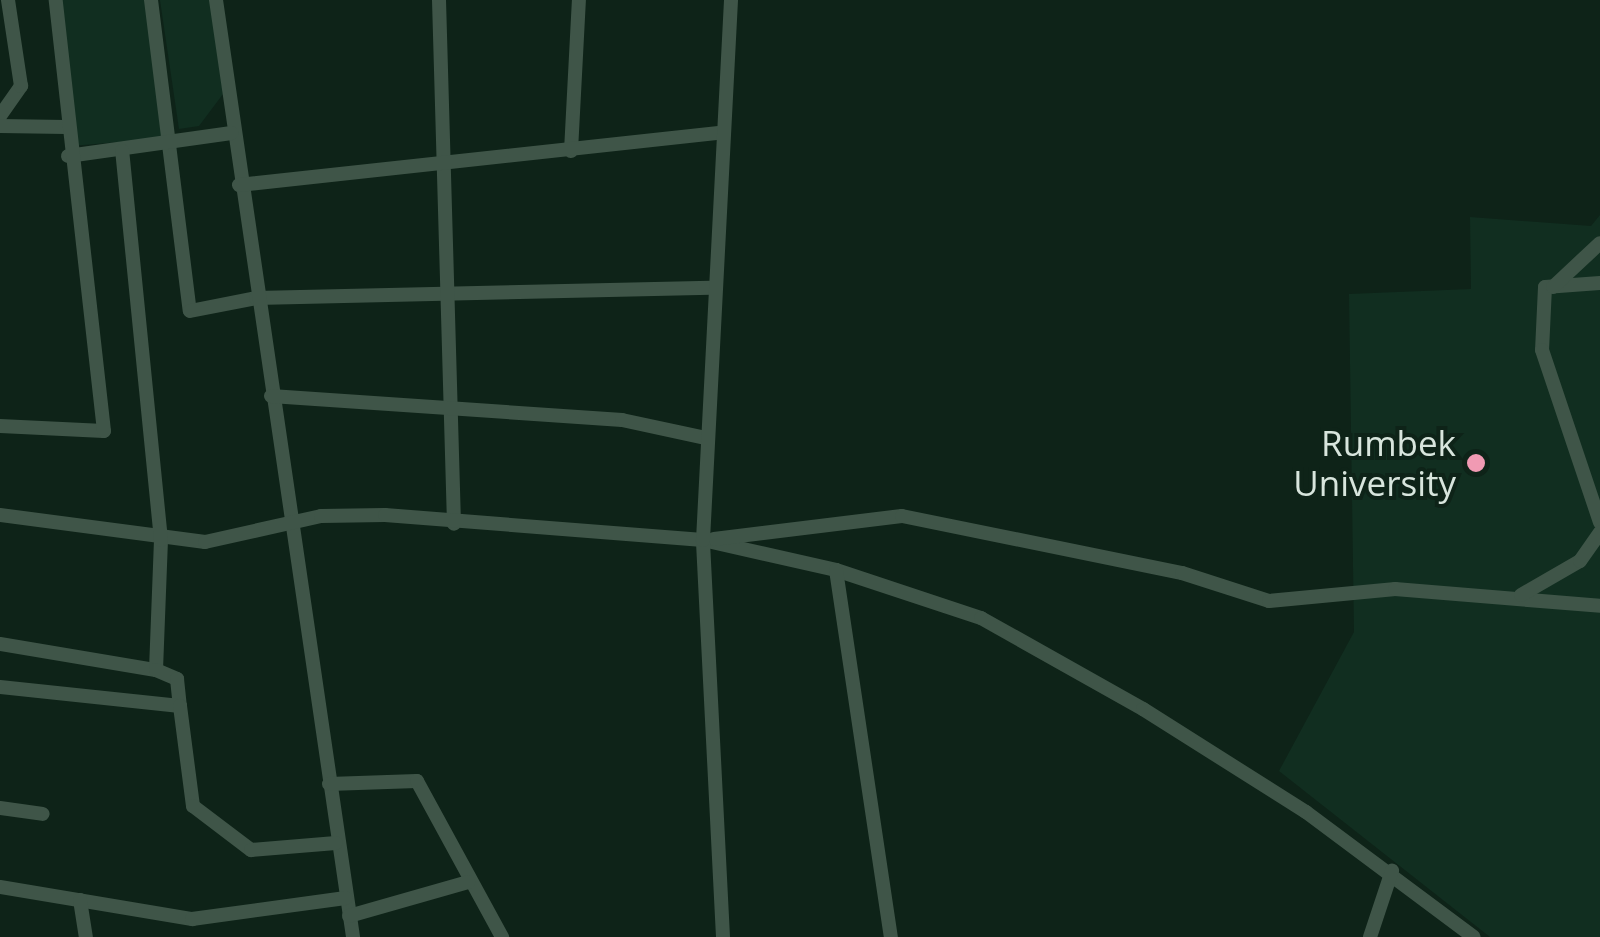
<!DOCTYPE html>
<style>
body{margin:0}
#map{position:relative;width:1600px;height:937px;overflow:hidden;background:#0e2318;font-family:"Open Sans",sans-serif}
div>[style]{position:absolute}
.built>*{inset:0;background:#112e20}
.minor>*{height:14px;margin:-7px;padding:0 7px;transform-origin:7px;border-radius:7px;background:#3f5548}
.dots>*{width:28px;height:28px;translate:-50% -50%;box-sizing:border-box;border:5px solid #0e2318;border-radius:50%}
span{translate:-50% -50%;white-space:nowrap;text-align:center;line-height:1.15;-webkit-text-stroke:8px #0e2318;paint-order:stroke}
.poi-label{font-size:35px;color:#d8e5dd}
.right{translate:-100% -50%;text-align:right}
</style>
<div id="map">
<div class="built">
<i style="clip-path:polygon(62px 0,148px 0,167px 138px,71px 146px)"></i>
<i style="clip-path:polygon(160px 0,210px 0,223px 94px,199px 126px,179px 129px)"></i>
<i style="clip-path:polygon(1600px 215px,1600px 937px,1490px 937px,1279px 771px,1354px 632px,1349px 294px,1471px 289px,1470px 217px,1591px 226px)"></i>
</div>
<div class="minor">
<i style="left:151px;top:0;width:313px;rotate:82.9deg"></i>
<i style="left:190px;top:311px;width:67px;rotate:-11.1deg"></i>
<i style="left:256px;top:298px;width:455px;rotate:-1.3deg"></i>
<i style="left:216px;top:0;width:947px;rotate:81.68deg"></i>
<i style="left:439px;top:0;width:524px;rotate:88.36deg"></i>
<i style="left:0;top:116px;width:37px;rotate:-55deg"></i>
<i style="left:21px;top:86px;width:87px;rotate:-98.6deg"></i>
<i style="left:0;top:126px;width:66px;rotate:0.9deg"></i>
<i style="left:571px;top:151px;width:151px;rotate:-87deg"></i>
<i style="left:68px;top:156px;width:165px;rotate:-8deg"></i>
<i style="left:239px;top:185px;width:487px;rotate:-6.2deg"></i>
<i style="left:1600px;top:283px;width:55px;rotate:175.8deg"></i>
<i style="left:1545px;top:287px;width:63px;rotate:92.7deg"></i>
<i style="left:1542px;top:350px;width:182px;rotate:71.4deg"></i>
<i style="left:1553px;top:287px;width:64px;rotate:-43.1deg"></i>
<i style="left:271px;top:396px;width:352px;rotate:3.9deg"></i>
<i style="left:622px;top:420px;width:85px;rotate:12.2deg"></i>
<i style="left:0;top:426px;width:104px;rotate:2.8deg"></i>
<i style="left:104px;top:431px;width:434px;rotate:-96.4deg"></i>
<i style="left:0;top:515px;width:207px;rotate:7.5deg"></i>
<i style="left:205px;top:542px;width:119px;rotate:-12.6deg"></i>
<i style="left:321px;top:516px;width:64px;rotate:-0.9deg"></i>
<i style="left:385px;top:515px;width:319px;rotate:4.5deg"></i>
<i style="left:703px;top:540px;width:136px;rotate:12.7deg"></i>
<i style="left:836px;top:570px;width:153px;rotate:18.3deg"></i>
<i style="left:981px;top:618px;width:186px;rotate:29.3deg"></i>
<i style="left:1143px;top:709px;width:193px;rotate:32.3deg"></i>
<i style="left:1306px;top:812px;width:209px;rotate:36.7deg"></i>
<i style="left:714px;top:539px;width:189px;rotate:-7deg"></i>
<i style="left:902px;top:516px;width:286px;rotate:11.5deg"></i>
<i style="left:1182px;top:573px;width:91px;rotate:17.8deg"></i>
<i style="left:1269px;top:601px;width:127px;rotate:-5.4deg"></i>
<i style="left:1395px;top:589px;width:206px;rotate:4.7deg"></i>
<i style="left:836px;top:570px;width:371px;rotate:81.5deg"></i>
<i style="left:1521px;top:595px;width:68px;rotate:-30deg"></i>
<i style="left:1580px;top:561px;width:35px;rotate:-55deg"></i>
<i style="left:0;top:644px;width:158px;rotate:9.5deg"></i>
<i style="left:156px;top:670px;width:130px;rotate:-87.8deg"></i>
<i style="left:161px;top:540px;width:391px;rotate:-95.7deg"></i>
<i style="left:156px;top:670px;width:23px;rotate:23deg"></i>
<i style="left:177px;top:679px;width:27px;rotate:84deg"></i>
<i style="left:0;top:687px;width:181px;rotate:6deg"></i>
<i style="left:180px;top:706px;width:101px;rotate:82.6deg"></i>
<i style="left:193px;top:806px;width:73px;rotate:37.2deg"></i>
<i style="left:251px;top:850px;width:85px;rotate:-4.7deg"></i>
<i style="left:329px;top:784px;width:88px;rotate:-2deg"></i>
<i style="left:417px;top:781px;width:178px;rotate:61.4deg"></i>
<i style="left:0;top:808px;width:43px;rotate:7.9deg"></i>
<i style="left:0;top:887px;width:195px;rotate:9.5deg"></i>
<i style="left:192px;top:919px;width:155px;rotate:-7.8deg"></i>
<i style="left:80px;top:900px;width:37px;rotate:81deg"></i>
<i style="left:349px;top:916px;width:124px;rotate:-15.9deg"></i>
<i style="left:723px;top:937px;width:398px;rotate:-92.9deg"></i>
<i style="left:703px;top:540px;width:541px;rotate:-87.03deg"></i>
<i style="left:1370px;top:937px;width:70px;rotate:-71.6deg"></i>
</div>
<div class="dots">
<i style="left:1476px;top:463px;background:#f19ab3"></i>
</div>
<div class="poi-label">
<span class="right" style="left:1456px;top:463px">Rumbek<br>University</span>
</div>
</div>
